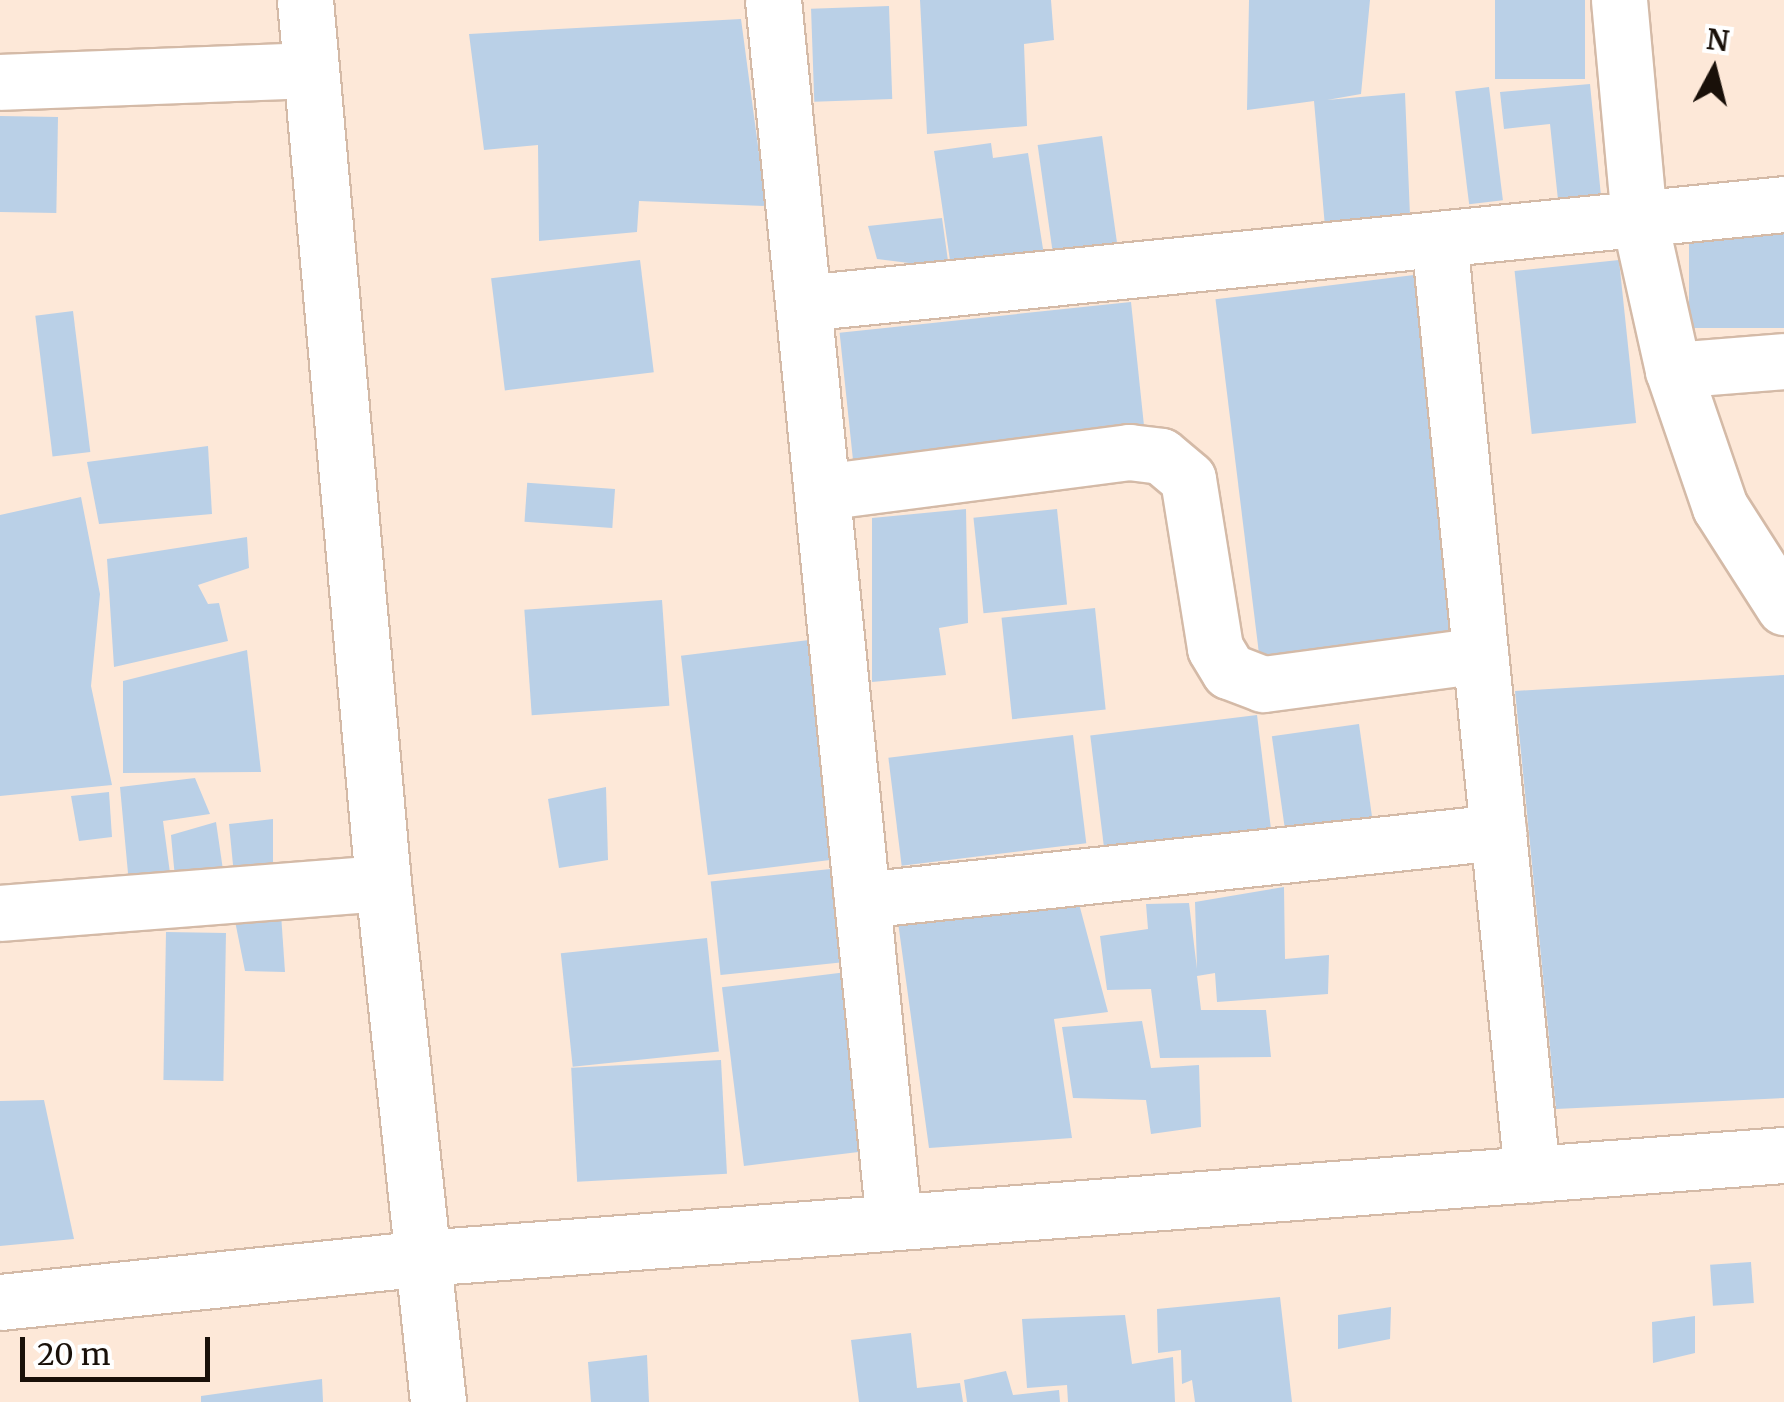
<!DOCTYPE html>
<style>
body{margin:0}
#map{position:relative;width:1784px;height:1402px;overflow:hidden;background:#fde8d8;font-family:Merriweather,serif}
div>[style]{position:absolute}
.building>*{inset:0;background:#bad0e7;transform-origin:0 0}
.roads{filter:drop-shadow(2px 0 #d4baa7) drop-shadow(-2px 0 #d4baa7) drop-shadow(0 2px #d4baa7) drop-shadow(0 -2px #d4baa7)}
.minor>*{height:55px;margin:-27.5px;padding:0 27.5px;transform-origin:27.5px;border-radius:27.5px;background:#fff}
span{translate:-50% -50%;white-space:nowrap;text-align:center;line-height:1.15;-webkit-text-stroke:8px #fff;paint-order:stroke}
.north{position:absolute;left:1664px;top:20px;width:100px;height:100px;-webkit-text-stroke:8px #fff;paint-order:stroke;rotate:7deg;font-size:28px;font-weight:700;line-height:40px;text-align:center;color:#191009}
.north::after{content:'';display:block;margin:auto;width:35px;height:45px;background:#191009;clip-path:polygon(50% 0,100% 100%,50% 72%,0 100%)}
.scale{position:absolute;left:20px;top:1337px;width:190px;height:45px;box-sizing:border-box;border:5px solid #191009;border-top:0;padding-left:12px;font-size:30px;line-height:35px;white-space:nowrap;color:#191009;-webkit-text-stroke:8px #fff;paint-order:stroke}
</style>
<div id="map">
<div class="building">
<i style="clip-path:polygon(920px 0,1051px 0,1054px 40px,1024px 44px,1027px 126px,927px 134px)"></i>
<i style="clip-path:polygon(1249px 0,1370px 0,1361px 94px,1327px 100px,1405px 93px,1410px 216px,1325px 227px,1314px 101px,1247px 110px)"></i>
<i style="left:1495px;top:0;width:90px;height:79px"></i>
<i style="left:889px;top:6px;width:93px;height:78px;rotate:88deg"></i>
<i style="clip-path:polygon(741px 19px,766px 206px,639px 201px,637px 232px,539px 241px,538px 145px,484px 150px,469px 34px)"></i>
<i style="clip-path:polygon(1590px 84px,1601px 196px,1558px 200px,1550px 124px,1504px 129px,1500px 92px)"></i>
<i style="left:1489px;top:87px;width:114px;height:34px;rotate:83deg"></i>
<i style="left:58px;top:117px;width:96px;height:58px;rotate:91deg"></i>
<i style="left:1102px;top:136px;width:121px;height:65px;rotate:82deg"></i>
<i style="clip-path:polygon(991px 143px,993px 158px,1028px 153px,1046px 268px,953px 281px,934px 151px)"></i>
<i style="clip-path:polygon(942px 218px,949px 268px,877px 259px,868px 226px)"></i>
<i style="left:1784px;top:231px;width:97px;height:95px;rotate:90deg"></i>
<i style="left:640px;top:260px;width:113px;height:150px;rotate:83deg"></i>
<i style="left:1619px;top:260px;width:164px;height:105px;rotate:84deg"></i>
<i style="left:1414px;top:275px;width:366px;height:200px;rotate:83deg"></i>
<i style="left:1131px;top:302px;width:140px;height:293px;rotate:84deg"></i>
<i style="left:73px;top:311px;width:142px;height:38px;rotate:83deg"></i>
<i style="clip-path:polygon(208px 446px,212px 514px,99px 524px,87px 462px)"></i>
<i style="left:615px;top:489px;width:39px;height:88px;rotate:94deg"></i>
<i style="clip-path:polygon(81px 497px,100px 594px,91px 686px,112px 785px,0 796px,0 515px)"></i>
<i style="clip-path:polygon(966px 509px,968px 623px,939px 628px,946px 675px,872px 682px,872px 518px)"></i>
<i style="left:1057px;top:509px;width:96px;height:84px;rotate:84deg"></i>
<i style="clip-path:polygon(247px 537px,249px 568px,198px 585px,208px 604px,219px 603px,228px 641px,114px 667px,107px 559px)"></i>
<i style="left:662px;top:600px;width:106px;height:138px;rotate:86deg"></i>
<i style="left:1095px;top:608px;width:102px;height:94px;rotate:84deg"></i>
<i style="left:809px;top:640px;width:221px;height:129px;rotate:83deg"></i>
<i style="clip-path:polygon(247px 650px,261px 772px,123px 773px,123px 681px)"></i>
<i style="clip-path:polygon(1784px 675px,1784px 1098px,1556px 1109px,1515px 691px)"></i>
<i style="left:1257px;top:715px;width:114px;height:168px;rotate:83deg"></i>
<i style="left:1359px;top:724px;width:100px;height:88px;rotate:82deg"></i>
<i style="left:1073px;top:735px;width:109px;height:186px;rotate:83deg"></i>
<i style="clip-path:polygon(195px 778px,210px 814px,163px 821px,170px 873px,129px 884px,120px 787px)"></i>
<i style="clip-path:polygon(606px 787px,608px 860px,559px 868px,548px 799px)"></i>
<i style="clip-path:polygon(109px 792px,112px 837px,79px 841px,71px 796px)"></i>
<i style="clip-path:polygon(273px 819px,273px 867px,234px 875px,229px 824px)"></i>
<i style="clip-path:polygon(216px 822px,223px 870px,175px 878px,171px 835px)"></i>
<i style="left:840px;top:868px;width:94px;height:130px;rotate:84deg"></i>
<i style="clip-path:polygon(1284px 887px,1285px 959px,1329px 955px,1328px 994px,1217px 1002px,1215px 973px,1197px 976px,1201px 1010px,1266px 1010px,1271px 1057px,1160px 1058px,1151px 989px,1107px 990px,1100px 936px,1148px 929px,1146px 904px,1189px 903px,1197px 969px,1195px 902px)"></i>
<i style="clip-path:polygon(1078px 900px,1108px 1012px,1054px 1019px,1072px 1138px,929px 1148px,897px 915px)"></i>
<i style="clip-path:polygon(281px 914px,285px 972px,245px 971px,234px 916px)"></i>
<i style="left:166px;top:932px;width:60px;height:148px;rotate:1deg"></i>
<i style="left:707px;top:938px;width:114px;height:147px;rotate:84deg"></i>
<i style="left:855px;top:971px;width:180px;height:134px;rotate:83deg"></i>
<i style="clip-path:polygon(1142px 1021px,1151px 1068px,1199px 1065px,1201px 1127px,1151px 1134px,1146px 1100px,1073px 1098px,1062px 1027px)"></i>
<i style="left:721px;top:1060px;width:114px;height:150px;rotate:87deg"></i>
<i style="clip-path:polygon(44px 1100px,74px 1239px,0 1246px,0 1101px)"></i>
<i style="left:1751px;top:1262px;width:41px;height:41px;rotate:86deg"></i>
<i style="clip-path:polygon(1280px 1297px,1292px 1402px,1195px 1402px,1192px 1380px,1182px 1384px,1181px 1350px,1158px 1353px,1157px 1309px)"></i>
<i style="clip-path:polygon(1391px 1307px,1390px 1339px,1338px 1349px,1338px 1315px)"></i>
<i style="clip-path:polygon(1125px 1315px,1132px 1364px,1173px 1357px,1175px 1402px,1068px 1402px,1067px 1385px,1027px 1388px,1022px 1319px)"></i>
<i style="clip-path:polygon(1695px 1316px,1695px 1353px,1653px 1363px,1652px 1322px)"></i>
<i style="clip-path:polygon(911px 1333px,917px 1388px,960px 1383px,963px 1402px,859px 1402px,851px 1340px)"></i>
<i style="clip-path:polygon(647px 1355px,649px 1402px,591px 1402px,588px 1362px)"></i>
<i style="clip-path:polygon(1006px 1371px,1013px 1395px,1059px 1390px,1060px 1402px,967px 1402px,964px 1380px)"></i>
<i style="clip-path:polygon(322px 1379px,323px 1402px,201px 1402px,201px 1396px)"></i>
</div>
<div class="roads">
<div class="minor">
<i style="left:305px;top:0;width:886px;rotate:84.95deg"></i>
<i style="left:383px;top:883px;width:522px;rotate:83.95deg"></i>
<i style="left:773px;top:0;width:1228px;rotate:84.35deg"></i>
<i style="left:1619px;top:0;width:219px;rotate:84.8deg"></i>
<i style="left:1639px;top:218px;width:156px;rotate:77.4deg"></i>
<i style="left:1673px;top:370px;width:145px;rotate:71.1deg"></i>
<i style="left:1720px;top:507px;width:119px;rotate:57.4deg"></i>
<i style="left:0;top:82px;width:311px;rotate:-2.2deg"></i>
<i style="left:1439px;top:239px;width:940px;rotate:84.32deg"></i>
<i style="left:803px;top:303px;width:986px;rotate:-5.76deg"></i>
<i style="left:1673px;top:370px;width:111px;rotate:-4.6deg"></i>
<i style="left:822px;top:492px;width:310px;rotate:-7.4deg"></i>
<i style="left:1129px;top:452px;width:32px;rotate:7deg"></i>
<i style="left:1161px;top:456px;width:35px;rotate:40deg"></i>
<i style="left:1188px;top:479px;width:171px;rotate:80.9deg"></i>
<i style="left:1215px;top:648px;width:27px;rotate:59deg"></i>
<i style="left:1229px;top:671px;width:36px;rotate:21deg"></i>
<i style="left:1263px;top:684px;width:219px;rotate:-7.6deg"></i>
<i style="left:862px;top:900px;width:640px;rotate:-6.1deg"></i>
<i style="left:0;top:913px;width:384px;rotate:-4.5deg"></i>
<i style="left:0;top:1302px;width:425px;rotate:-5.9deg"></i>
<i style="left:423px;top:1258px;width:1365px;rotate:-4.33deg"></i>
</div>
</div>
<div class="north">N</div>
<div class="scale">20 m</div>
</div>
